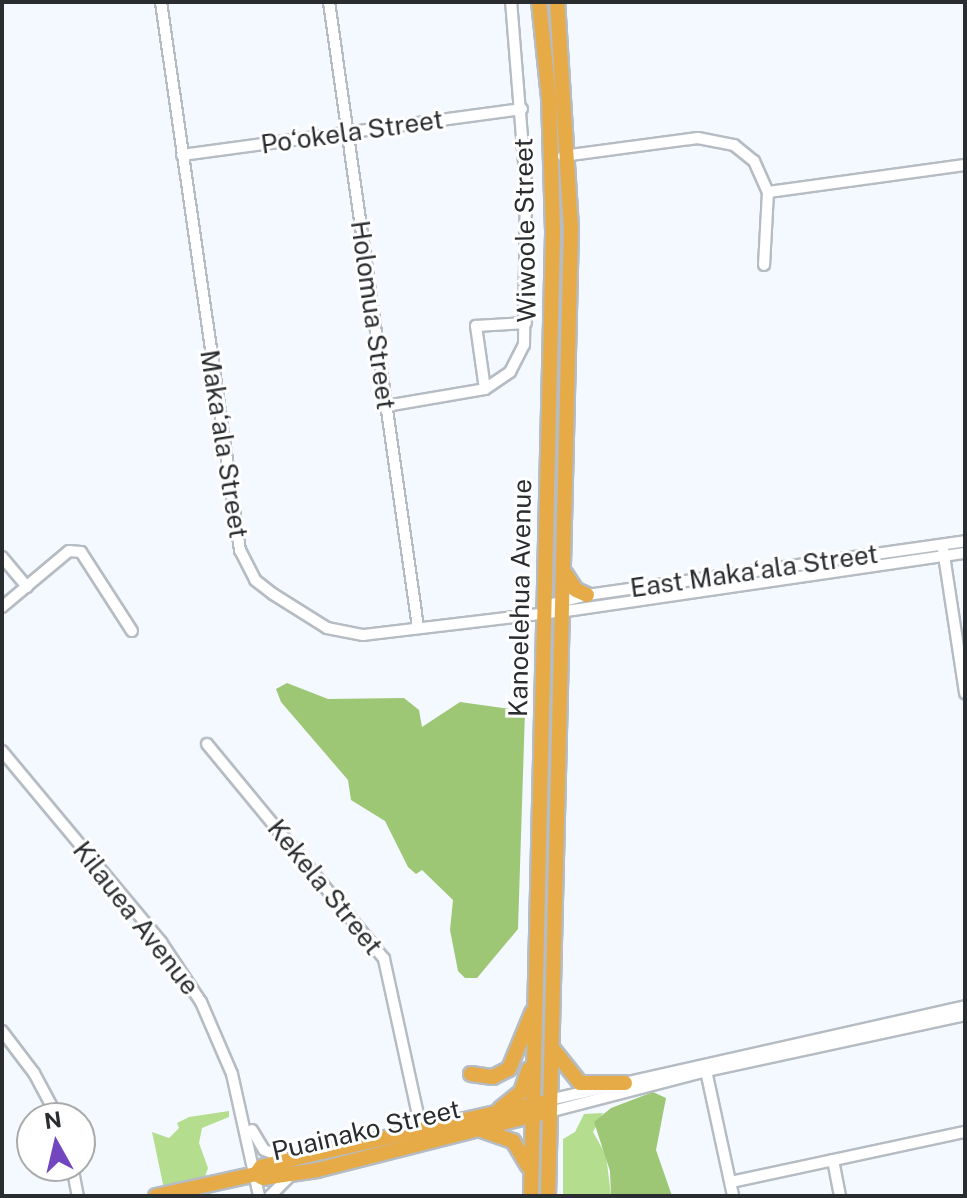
<!DOCTYPE html>
<meta charset="utf-8">
<style>
body{margin:0}
#map{position:relative;width:967px;height:1198px;overflow:hidden;background:#f3f9ff;font-family:"Public Sans",sans-serif}
div>[style]{position:absolute}
.green>*{inset:0;background:#b4dd8e}
.forest>*{inset:0;background:#9dc675}
.roads{filter:drop-shadow(2px 0 #b5bcc3) drop-shadow(-2px 0 #b5bcc3) drop-shadow(0 2px #b5bcc3) drop-shadow(0 -2px #b5bcc3)}
.minor>*{height:10px;margin:-5px;padding:0 5px;transform-origin:5px;border-radius:5px;background:#fff}
.highway>*{height:14px;margin:-7px;padding:0 7px;transform-origin:7px;border-radius:7px;background:#e6ab47}
span{translate:-50% -50%;white-space:nowrap;text-align:center;line-height:1.15;-webkit-text-stroke:6px #fff;paint-order:stroke}
.street-label{font-size:26px;color:#2a2d30}
.frame{position:absolute;inset:0;border:4px solid #2a2d30;pointer-events:none}
.north{position:absolute;left:16px;top:1102px;width:80px;height:80px;box-sizing:border-box;background:#fff;border:2px solid #aaabac;border-radius:50%;rotate:352deg;font-size:22px;font-weight:700;line-height:32px;text-align:center;color:#2a2d30}
.north::after{content:'';display:block;margin:auto;width:28px;height:36px;background:#7146be;clip-path:polygon(50% 0,100% 100%,50% 72%,0 100%)}
</style>
<div id="map">
<div class="green">
<i style="clip-path:polygon(229px 1111px,229px 1117px,202px 1128px,199px 1143px,208px 1168px,204px 1180px,164px 1189px,152px 1132px,169px 1138px,179px 1128px,177px 1123px,189px 1117px)"></i>
<i style="clip-path:polygon(603px 1113px,593px 1132px,606px 1155px,611px 1196px,563px 1196px,563px 1139px,575px 1132px,584px 1114px)"></i>
</div>
<div class="forest">
<i style="clip-path:polygon(287px 683px,328px 699px,404px 698px,419px 710px,422px 727px,460px 702px,525px 711px,518px 929px,477px 978px,465px 978px,458px 971px,450px 930px,453px 900px,422px 870px,416px 874px,408px 867px,385px 821px,351px 800px,348px 780px,281px 702px,276px 689px)"></i>
<i style="clip-path:polygon(653px 1092px,666px 1098px,656px 1150px,672px 1196px,611px 1196px,610px 1171px,594px 1122px,611px 1108px)"></i>
</div>
<div class="roads">
<div class="minor">
<i style="left:161px;top:2px;width:554px;rotate:81.8deg"></i>
<i style="left:240px;top:550px;width:34px;rotate:63deg"></i>
<i style="left:255px;top:580px;width:23px;rotate:38deg"></i>
<i style="left:273px;top:594px;width:64px;rotate:32.2deg"></i>
<i style="left:327px;top:628px;width:37px;rotate:11deg"></i>
<i style="left:363px;top:635px;width:211px;rotate:-6.8deg"></i>
<i style="left:573px;top:610px;width:396px;rotate:-8.3deg"></i>
<i style="left:329px;top:2px;width:631px;rotate:81.9deg"></i>
<i style="left:182px;top:155px;width:343px;rotate:-7.7deg"></i>
<i style="left:563px;top:156px;width:136px;rotate:-7.6deg"></i>
<i style="left:698px;top:138px;width:37px;rotate:11deg"></i>
<i style="left:734px;top:145px;width:26px;rotate:39deg"></i>
<i style="left:754px;top:161px;width:34px;rotate:66deg"></i>
<i style="left:768px;top:192px;width:73px;rotate:93.1deg"></i>
<i style="left:768px;top:192px;width:199px;rotate:-7.8deg"></i>
<i style="left:485px;top:389px;width:64px;rotate:-98.1deg"></i>
<i style="left:476px;top:326px;width:50px;rotate:-3.4deg"></i>
<i style="left:386px;top:406px;width:100px;rotate:-9.7deg"></i>
<i style="left:485px;top:389px;width:30px;rotate:-34deg"></i>
<i style="left:510px;top:372px;width:30px;rotate:-63deg"></i>
<i style="left:524px;top:345px;width:158px;rotate:-89.3deg"></i>
<i style="left:526px;top:187px;width:186px;rotate:-94.6deg"></i>
<i style="left:943px;top:549px;width:146px;rotate:81.3deg"></i>
<i style="left:2px;top:557px;width:39px;rotate:50deg"></i>
<i style="left:544px;top:606px;width:44px;rotate:-14.3deg"></i>
<i style="left:587px;top:595px;width:382px;rotate:-8.1deg"></i>
<i style="left:2px;top:607px;width:87px;rotate:-39.9deg"></i>
<i style="left:69px;top:551px;width:12px;rotate:5deg"></i>
<i style="left:81px;top:552px;width:94px;rotate:57.2deg"></i>
<i style="left:207px;top:744px;width:278px;rotate:50.5deg"></i>
<i style="left:384px;top:959px;width:179px;rotate:77.7deg"></i>
<i style="left:2px;top:751px;width:249px;rotate:50.2deg"></i>
<i style="left:161px;top:942px;width:72px;rotate:56.3deg"></i>
<i style="left:201px;top:1002px;width:78px;rotate:66.7deg"></i>
<i style="left:232px;top:1074px;width:125px;rotate:77.5deg"></i>
<i style="left:2px;top:1031px;width:53px;rotate:52.7deg"></i>
<i style="left:34px;top:1073px;width:51px;rotate:61.9deg"></i>
<i style="left:705px;top:1066px;width:133px;rotate:77.8deg"></i>
<i style="left:549px;top:1100px;width:426px;rotate:-12.7deg"></i>
<i style="left:549px;top:1112px;width:162px;rotate:-14.6deg"></i>
<i style="left:706px;top:1071px;width:265px;rotate:-12.2deg"></i>
<i style="left:252px;top:1130px;width:23px;rotate:59deg"></i>
<i style="left:264px;top:1150px;width:23px;rotate:20deg"></i>
<i style="left:833px;top:1160px;width:37px;rotate:79deg"></i>
<i style="left:72px;top:1166px;width:31px;rotate:79deg"></i>
<i style="left:731px;top:1182px;width:239px;rotate:-12.1deg"></i>
<i style="left:270px;top:1196px;width:30px;rotate:-45deg"></i>
</div>
<div class="highway">
<i style="left:565px;top:573px;width:20px;rotate:57deg"></i>
<i style="left:576px;top:590px;width:12px;rotate:24deg"></i>
<i style="left:552px;top:1048px;width:45px;rotate:51.3deg"></i>
<i style="left:580px;top:1083px;width:45px"></i>
<i style="left:471px;top:1074px;width:22px;rotate:8deg"></i>
<i style="left:493px;top:1077px;width:18px;rotate:-27deg"></i>
<i style="left:509px;top:1069px;width:61px;rotate:-67.7deg"></i>
<i style="left:500px;top:1109px;width:27px;rotate:-39deg"></i>
<i style="left:521px;top:1092px;width:24px;rotate:-71deg"></i>
<i style="left:478px;top:1129px;width:37px;rotate:19deg"></i>
<i style="left:513px;top:1141px;width:29px;rotate:59deg"></i>
<i style="left:256px;top:1174px;width:9px;rotate:-54deg"></i>
<i style="left:261px;top:1167px;width:32px;rotate:-14deg"></i>
<i style="left:292px;top:1159px;width:255px;rotate:-12.7deg"></i>
<i style="left:256px;top:1174px;width:8px;rotate:30deg"></i>
<i style="left:263px;top:1178px;width:55px;rotate:-8.4deg"></i>
<i style="left:317px;top:1170px;width:229px;rotate:-14.2deg"></i>
<i style="left:156px;top:1196px;width:102px;rotate:-12.4deg"></i>
<i style="left:531px;top:1196px;width:965px;rotate:-88.69deg"></i>
<i style="left:553px;top:231px;width:133px;rotate:-91.7deg"></i>
<i style="left:549px;top:98px;width:97px;rotate:-95.9deg"></i>
<i style="left:548px;top:1196px;width:967px;rotate:-88.64deg"></i>
<i style="left:571px;top:229px;width:227px;rotate:-93.5deg"></i>
</div>
</div>
<div class="street-label">
<span style="left:352px;top:132px;rotate:-8deg">Po‘okela Street</span>
<span style="left:525px;top:230px;rotate:-91deg">Wiwoole Street</span>
<span style="left:373px;top:315px;rotate:82deg">Holomua Street</span>
<span style="left:224px;top:444px;rotate:81deg">Maka‘ala Street</span>
<span style="left:754px;top:571px;rotate:-8deg">East Makaʻala Street</span>
<span style="left:520px;top:598px;rotate:-89deg">Kanoelehua Avenue</span>
<span style="left:325px;top:887px;rotate:51deg">Kekela Street</span>
<span style="left:136px;top:918px;rotate:52deg">Kilauea Avenue</span>
<span style="left:366px;top:1130px;rotate:-13deg">Puainako Street</span>
</div>
<div class="frame"></div>
<div class="north">N</div>
</div>
